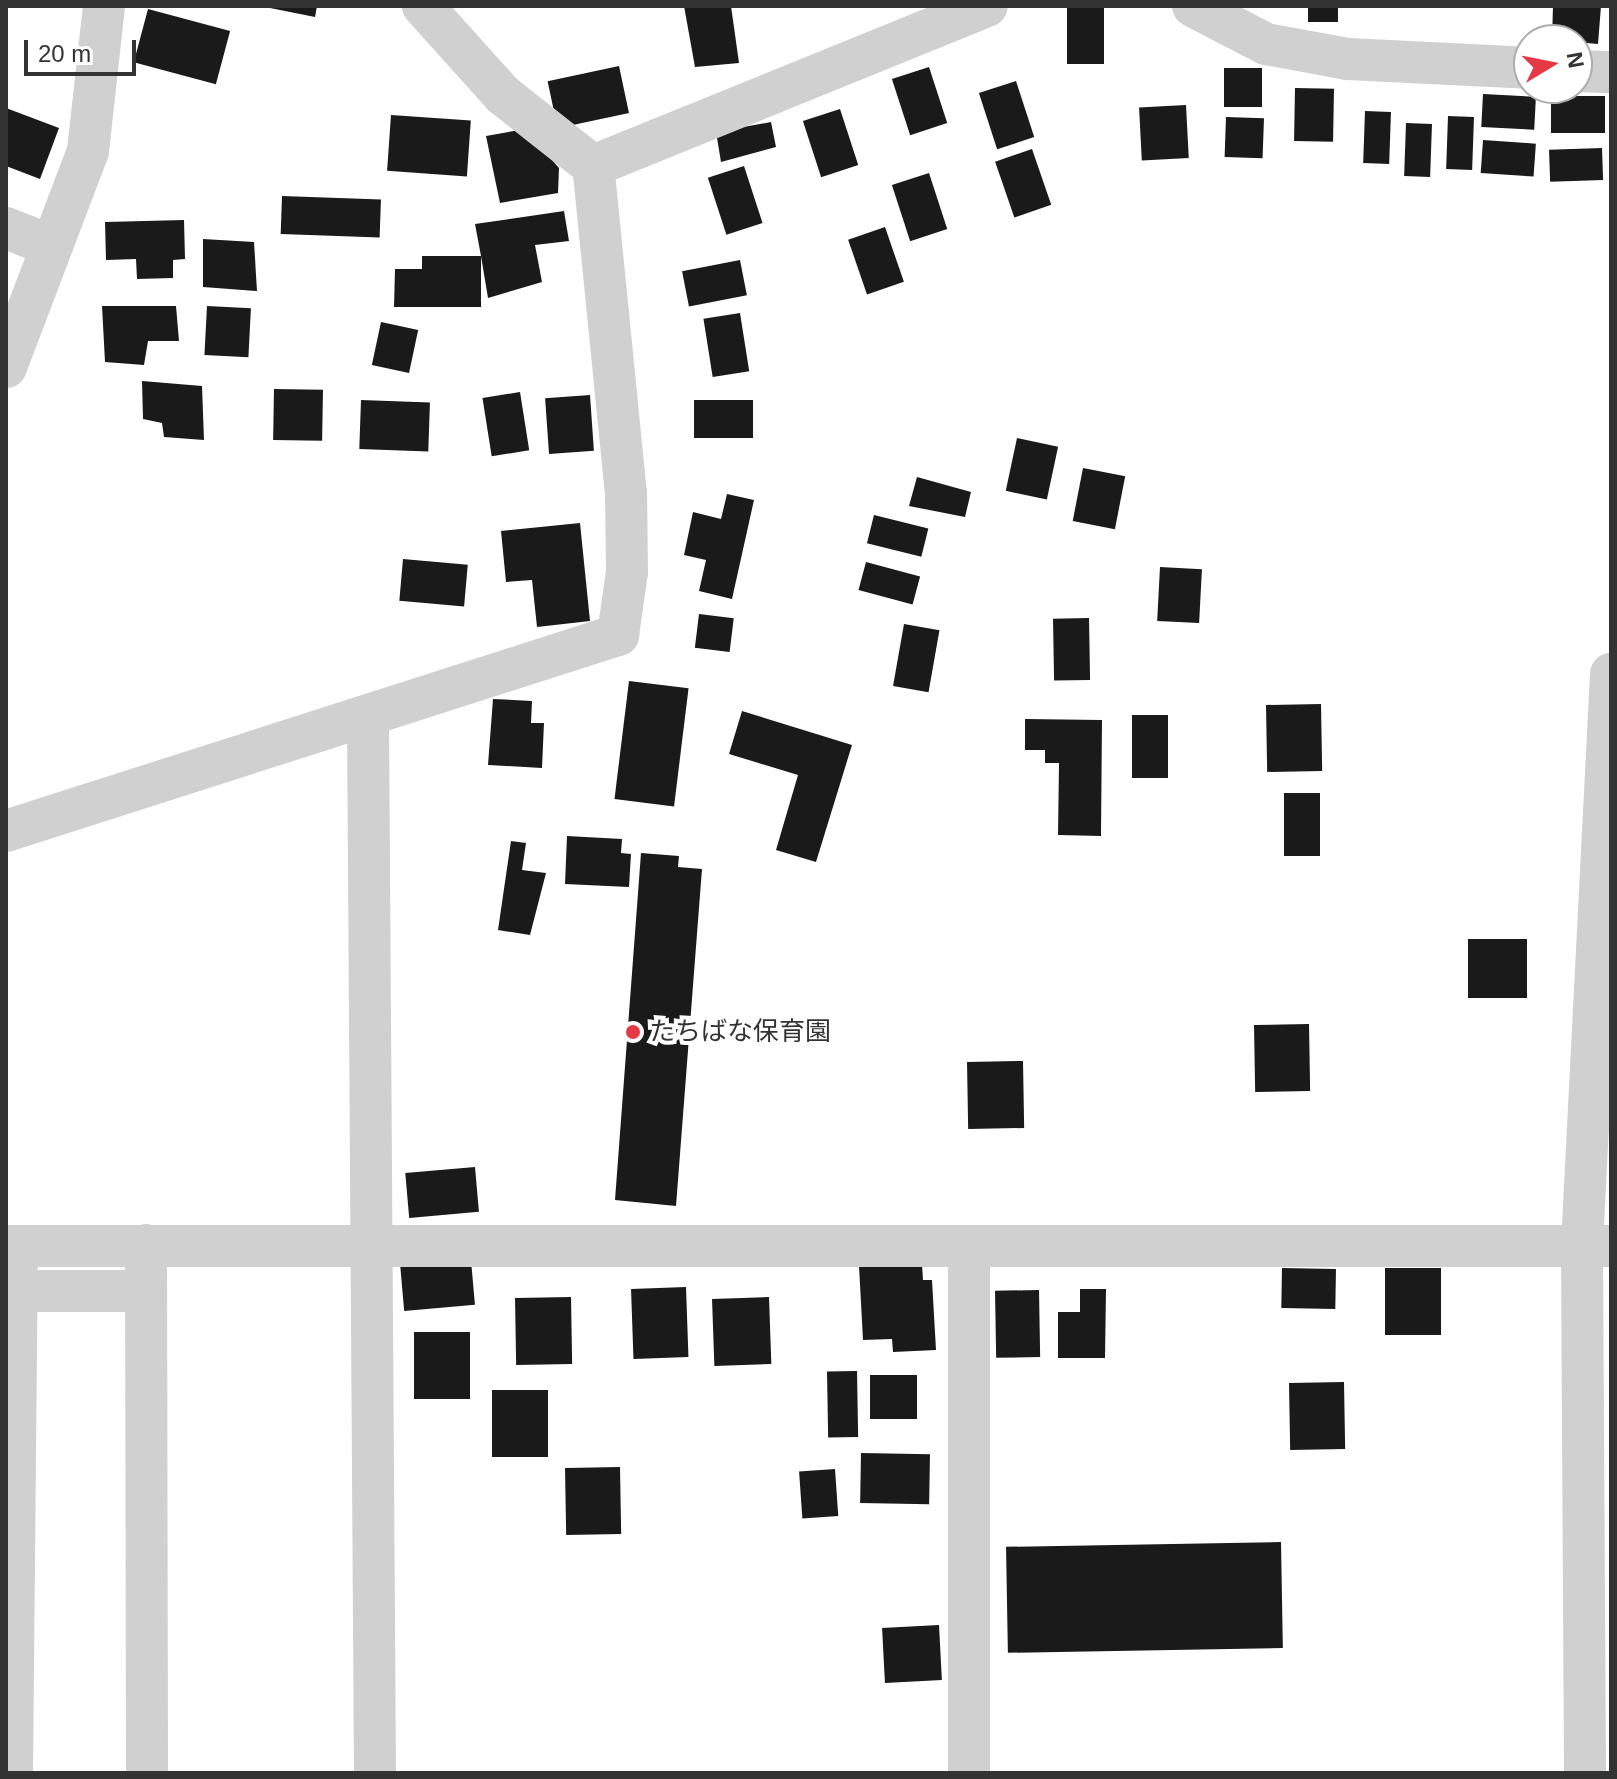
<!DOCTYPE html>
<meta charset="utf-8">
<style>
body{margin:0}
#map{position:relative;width:1617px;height:1779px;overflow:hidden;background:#fff;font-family:Helvetica,"Noto Sans JP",sans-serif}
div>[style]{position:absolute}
.building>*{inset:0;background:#1a1a1a;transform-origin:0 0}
.minor>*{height:42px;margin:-21px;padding:0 21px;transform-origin:21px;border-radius:21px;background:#d0d0d0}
.dots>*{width:22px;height:22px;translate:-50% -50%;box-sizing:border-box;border:4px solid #fff;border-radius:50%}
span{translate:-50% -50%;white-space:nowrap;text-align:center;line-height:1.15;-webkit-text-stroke:8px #fff;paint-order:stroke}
.poi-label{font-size:26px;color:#333}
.left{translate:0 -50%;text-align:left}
.frame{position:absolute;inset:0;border:8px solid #333;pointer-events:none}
.north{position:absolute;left:1513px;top:24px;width:80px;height:80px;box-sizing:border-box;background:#fff;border:2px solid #adadad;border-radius:50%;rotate:80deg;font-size:22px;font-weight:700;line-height:32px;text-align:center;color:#333}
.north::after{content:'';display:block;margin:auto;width:28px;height:36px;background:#e63946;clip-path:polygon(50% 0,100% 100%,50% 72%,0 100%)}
.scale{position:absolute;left:24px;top:40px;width:112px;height:36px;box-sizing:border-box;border:4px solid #333;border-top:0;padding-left:10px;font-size:24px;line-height:28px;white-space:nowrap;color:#333;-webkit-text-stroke:6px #fff;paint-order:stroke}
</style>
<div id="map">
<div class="building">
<i style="clip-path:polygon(260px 6px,317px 6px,315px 17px)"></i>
<i style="clip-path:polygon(684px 6px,731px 6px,739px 63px,695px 67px)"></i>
<i style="left:1067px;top:6px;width:37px;height:58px"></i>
<i style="left:1308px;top:6px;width:30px;height:16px"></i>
<i style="clip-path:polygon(1553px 6px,1601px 6px,1598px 44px,1552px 40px)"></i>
<i style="left:148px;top:9px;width:85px;height:55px;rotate:15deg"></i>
<i style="left:619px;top:66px;width:48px;height:73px;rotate:78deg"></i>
<i style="left:929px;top:67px;width:59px;height:39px;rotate:72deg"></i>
<i style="left:1224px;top:68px;width:38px;height:39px"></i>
<i style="left:1016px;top:81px;width:59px;height:39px;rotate:72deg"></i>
<i style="left:1295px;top:88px;width:39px;height:53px;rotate:1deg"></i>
<i style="left:1483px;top:94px;width:53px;height:33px;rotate:3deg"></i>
<i style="left:1551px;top:96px;width:54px;height:37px"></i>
<i style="left:1186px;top:105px;width:53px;height:47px;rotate:87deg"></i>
<i style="clip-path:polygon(6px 108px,59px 128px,40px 179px,6px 166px)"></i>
<i style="left:840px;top:109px;width:59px;height:39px;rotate:72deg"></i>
<i style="left:1365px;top:111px;width:26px;height:52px;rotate:2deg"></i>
<i style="left:391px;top:115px;width:80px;height:56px;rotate:4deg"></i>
<i style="left:1448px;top:116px;width:26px;height:53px;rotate:2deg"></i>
<i style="left:1226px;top:117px;width:38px;height:40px;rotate:2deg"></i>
<i style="clip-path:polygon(771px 122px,776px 147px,721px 162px,716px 132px)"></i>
<i style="left:1406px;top:123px;width:26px;height:53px;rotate:2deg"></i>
<i style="clip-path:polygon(525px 129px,559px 168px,558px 193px,500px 203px,486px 136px)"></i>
<i style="left:1483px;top:140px;width:53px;height:33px;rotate:4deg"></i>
<i style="left:1602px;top:148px;width:32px;height:53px;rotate:88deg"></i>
<i style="left:1032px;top:149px;width:59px;height:39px;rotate:71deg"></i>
<i style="left:744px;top:166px;width:60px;height:38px;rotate:72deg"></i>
<i style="left:929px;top:173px;width:59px;height:39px;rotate:72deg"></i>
<i style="left:282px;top:196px;width:99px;height:38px;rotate:2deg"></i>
<i style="clip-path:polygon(564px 211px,569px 241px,535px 245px,542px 282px,488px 298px,481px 256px,481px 307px,394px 307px,395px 269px,422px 269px,422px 256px,481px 256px,475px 224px)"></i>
<i style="clip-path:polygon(184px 220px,185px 259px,173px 260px,173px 278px,137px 279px,136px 259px,106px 260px,105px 222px)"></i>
<i style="left:885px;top:227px;width:58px;height:39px;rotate:71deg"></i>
<i style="clip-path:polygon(203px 239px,254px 242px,257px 291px,203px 287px)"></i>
<i style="left:740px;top:260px;width:36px;height:59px;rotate:79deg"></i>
<i style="clip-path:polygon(102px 306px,176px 306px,179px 341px,148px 341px,144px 365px,105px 362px)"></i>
<i style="left:207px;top:306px;width:44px;height:49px;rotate:3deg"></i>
<i style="left:740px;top:313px;width:59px;height:37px;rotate:81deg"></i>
<i style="left:381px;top:322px;width:38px;height:44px;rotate:12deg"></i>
<i style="clip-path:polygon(142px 381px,202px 386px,204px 440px,164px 437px,162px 423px,143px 419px)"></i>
<i style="left:274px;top:389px;width:49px;height:51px;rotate:1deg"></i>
<i style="left:520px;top:392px;width:59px;height:38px;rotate:81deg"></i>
<i style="left:590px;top:395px;width:56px;height:45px;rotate:86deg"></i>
<i style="left:361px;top:400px;width:69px;height:49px;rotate:2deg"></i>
<i style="left:694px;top:400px;width:59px;height:38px"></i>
<i style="left:1017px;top:438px;width:42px;height:54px;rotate:12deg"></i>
<i style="left:1083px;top:468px;width:43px;height:54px;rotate:11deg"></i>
<i style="clip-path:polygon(917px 477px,971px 492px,965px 517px,909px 506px)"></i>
<i style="clip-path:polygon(727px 494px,754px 500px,732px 599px,699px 591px,706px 560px,684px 555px,693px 512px,721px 519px)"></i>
<i style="left:874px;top:515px;width:56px;height:29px;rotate:14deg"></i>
<i style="clip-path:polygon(580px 523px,590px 621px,537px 627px,532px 580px,506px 582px,501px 531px)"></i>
<i style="left:403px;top:559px;width:65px;height:42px;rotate:5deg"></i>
<i style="left:866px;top:562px;width:56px;height:29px;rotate:15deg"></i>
<i style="left:1160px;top:567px;width:42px;height:54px;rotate:3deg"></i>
<i style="left:699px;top:614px;width:35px;height:34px;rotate:7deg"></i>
<i style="left:1089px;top:618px;width:62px;height:36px;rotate:89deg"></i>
<i style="left:904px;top:624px;width:36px;height:63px;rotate:10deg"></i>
<i style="left:629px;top:681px;width:60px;height:119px;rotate:7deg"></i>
<i style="clip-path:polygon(493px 699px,532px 701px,531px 723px,544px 723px,542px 768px,488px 765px)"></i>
<i style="left:1321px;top:704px;width:67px;height:55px;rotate:89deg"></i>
<i style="clip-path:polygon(742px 711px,852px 745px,816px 862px,776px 850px,798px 775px,729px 754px)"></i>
<i style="left:1132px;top:715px;width:36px;height:63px"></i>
<i style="clip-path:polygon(1025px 719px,1102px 720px,1101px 836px,1058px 835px,1059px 763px,1045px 763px,1045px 750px,1025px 750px)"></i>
<i style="left:1284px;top:793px;width:36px;height:63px"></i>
<i style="clip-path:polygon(567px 836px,622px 839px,621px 853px,631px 854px,629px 887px,565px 884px)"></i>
<i style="clip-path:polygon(511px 841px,526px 843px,522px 870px,546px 873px,530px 935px,498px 930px)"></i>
<i style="clip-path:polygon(641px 853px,679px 856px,678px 867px,702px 869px,676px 1206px,615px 1200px)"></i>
<i style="left:1468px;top:939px;width:59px;height:59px"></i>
<i style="left:1309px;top:1024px;width:67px;height:55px;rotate:89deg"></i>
<i style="left:1023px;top:1061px;width:67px;height:56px;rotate:89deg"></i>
<i style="left:475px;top:1167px;width:45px;height:70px;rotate:85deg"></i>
<i style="left:471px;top:1260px;width:45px;height:71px;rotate:85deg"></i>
<i style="clip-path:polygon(922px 1264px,923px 1280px,932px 1280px,936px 1350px,893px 1352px,892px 1339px,863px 1340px,859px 1266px)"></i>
<i style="left:1282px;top:1268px;width:54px;height:40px;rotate:1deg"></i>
<i style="left:1385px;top:1268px;width:56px;height:67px"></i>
<i style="left:686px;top:1287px;width:70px;height:55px;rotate:88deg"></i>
<i style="clip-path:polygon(1080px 1289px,1106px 1289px,1105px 1358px,1058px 1358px,1058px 1312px,1080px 1312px)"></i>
<i style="left:1039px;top:1290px;width:67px;height:44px;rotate:89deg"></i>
<i style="left:571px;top:1297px;width:67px;height:56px;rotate:89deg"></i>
<i style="left:769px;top:1297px;width:67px;height:57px;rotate:88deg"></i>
<i style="left:414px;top:1332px;width:56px;height:67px"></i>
<i style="left:857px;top:1371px;width:66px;height:30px;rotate:89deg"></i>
<i style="left:917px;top:1375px;width:44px;height:47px;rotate:90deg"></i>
<i style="left:1344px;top:1382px;width:67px;height:55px;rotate:89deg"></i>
<i style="left:548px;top:1390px;width:67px;height:56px;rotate:90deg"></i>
<i style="left:861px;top:1453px;width:69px;height:50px;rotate:1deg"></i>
<i style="left:620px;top:1467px;width:67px;height:55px;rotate:89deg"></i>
<i style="left:835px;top:1469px;width:47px;height:36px;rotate:86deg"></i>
<i style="left:1281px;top:1542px;width:106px;height:275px;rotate:89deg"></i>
<i style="left:939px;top:1625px;width:55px;height:57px;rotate:87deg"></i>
</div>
<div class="minor">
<i style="left:1193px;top:6px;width:82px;rotate:27.5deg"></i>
<i style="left:1266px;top:44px;width:83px;rotate:10.4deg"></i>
<i style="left:1348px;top:59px;width:181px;rotate:2.8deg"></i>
<i style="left:1577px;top:71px;width:34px;rotate:2deg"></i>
<i style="left:593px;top:166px;width:425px;rotate:-22.1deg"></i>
<i style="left:6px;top:228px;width:49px;rotate:21.4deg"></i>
<i style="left:6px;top:367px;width:231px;rotate:-69.2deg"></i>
<i style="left:88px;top:151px;width:146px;rotate:-83.7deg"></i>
<i style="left:368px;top:718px;width:1055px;rotate:89.62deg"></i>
<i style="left:6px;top:831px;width:643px;rotate:-17.76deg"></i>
<i style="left:618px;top:635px;width:64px;rotate:-81.9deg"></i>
<i style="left:627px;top:572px;width:78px;rotate:-90.7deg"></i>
<i style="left:626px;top:494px;width:330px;rotate:-95.7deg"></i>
<i style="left:593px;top:166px;width:115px;rotate:-141.7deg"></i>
<i style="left:503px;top:95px;width:120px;rotate:-132deg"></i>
<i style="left:146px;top:1245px;width:528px;rotate:89.89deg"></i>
<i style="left:6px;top:1246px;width:1605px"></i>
<i style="left:969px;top:1247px;width:526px;rotate:90deg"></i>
<i style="left:16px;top:1291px;width:130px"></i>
<i style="left:12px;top:1773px;width:527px;rotate:-89.46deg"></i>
<i style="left:1585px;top:1773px;width:528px;rotate:-90.33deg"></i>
<i style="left:1582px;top:1245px;width:572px;rotate:-87.09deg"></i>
</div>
<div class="dots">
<i style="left:633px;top:1032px;background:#e63946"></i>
</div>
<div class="poi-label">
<span class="left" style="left:649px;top:1032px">たちばな保育園</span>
</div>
<div class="frame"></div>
<div class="north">N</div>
<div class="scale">20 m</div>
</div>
